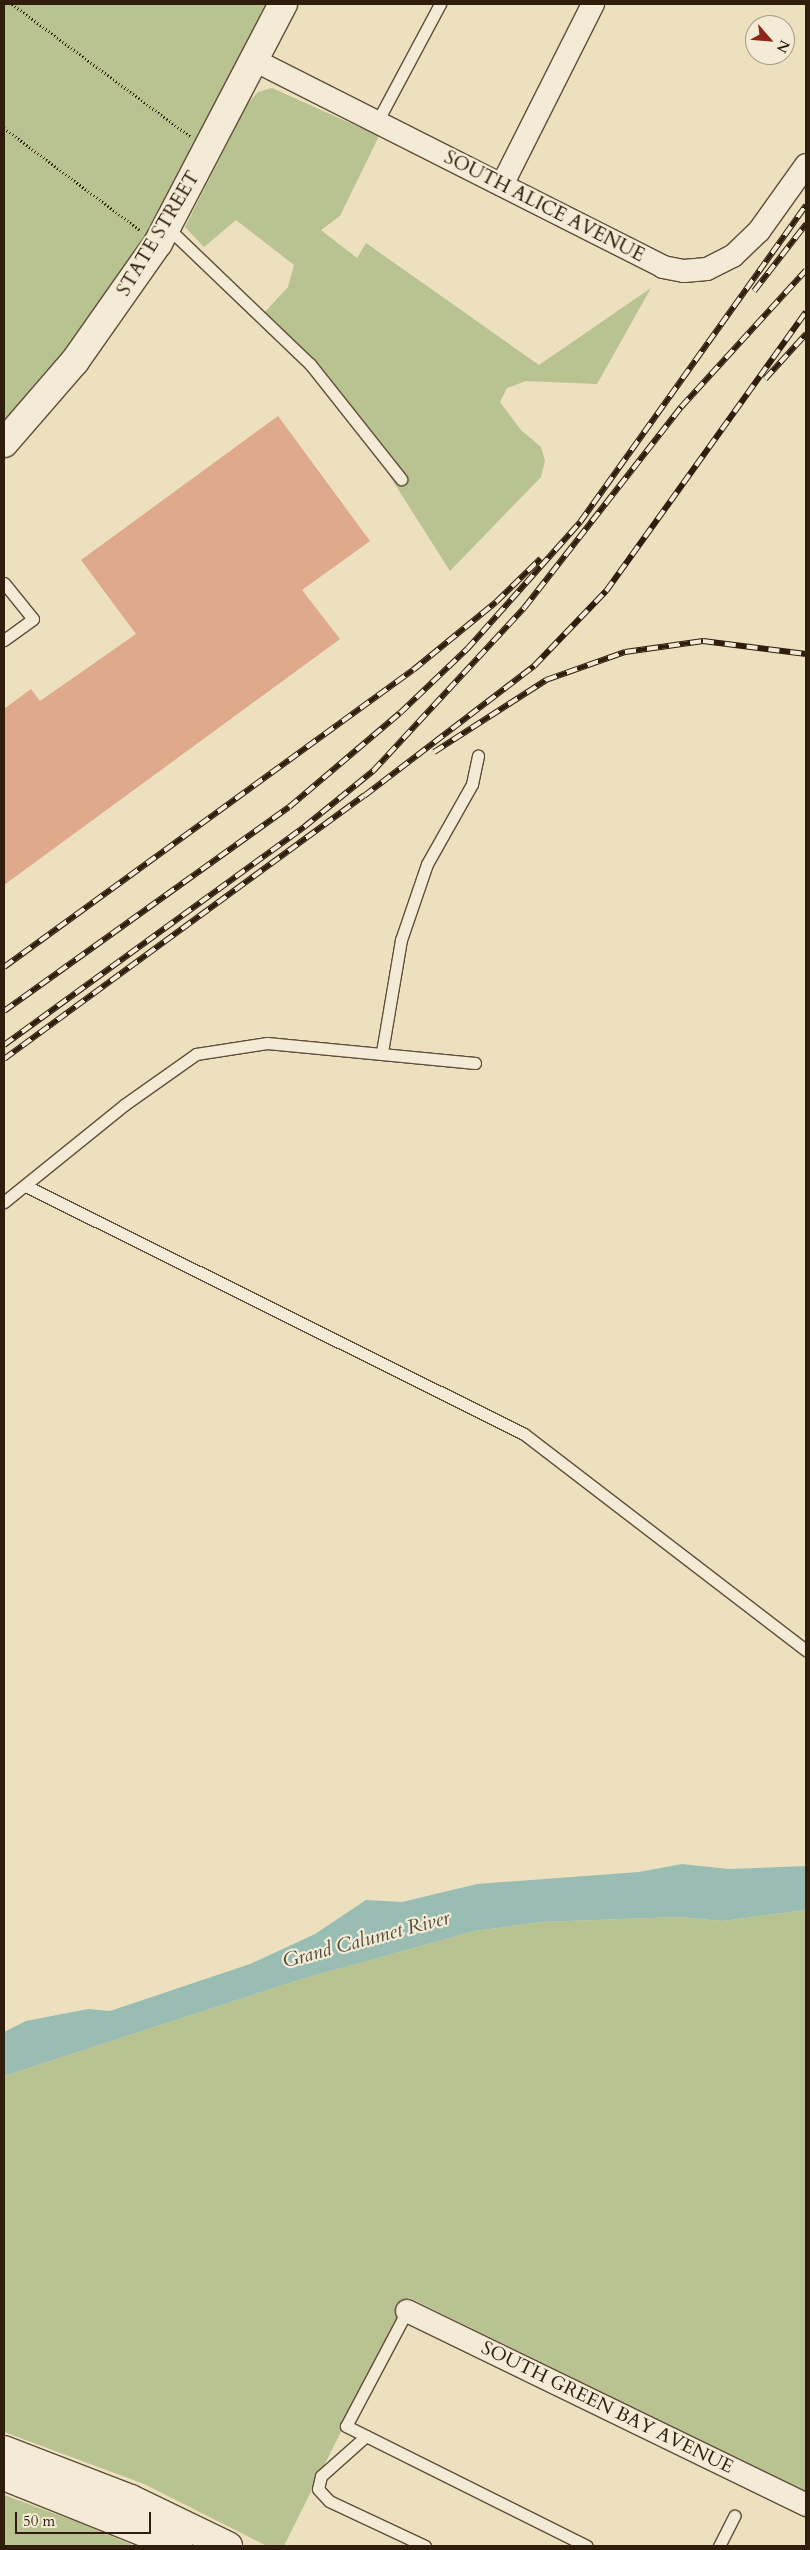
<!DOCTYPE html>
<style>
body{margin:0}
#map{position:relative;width:810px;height:2550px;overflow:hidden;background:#ece0bf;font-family:Cardo,serif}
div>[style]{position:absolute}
.green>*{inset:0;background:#b9c291}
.water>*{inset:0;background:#99bdb2}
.building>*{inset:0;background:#dfa98b}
.path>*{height:3px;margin-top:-1.5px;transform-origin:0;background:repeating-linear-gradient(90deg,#301d0c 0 1px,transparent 0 3.5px)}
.roads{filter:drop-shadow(1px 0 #5f4e39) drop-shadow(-1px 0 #5f4e39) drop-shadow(0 1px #5f4e39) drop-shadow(0 -1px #5f4e39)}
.service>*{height:11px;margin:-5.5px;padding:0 5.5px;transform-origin:5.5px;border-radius:5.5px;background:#f3ebd5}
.minor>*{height:22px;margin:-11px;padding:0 11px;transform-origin:11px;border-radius:11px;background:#f3ebd5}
.tertiary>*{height:28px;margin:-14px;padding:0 14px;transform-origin:14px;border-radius:14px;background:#f3ebd5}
.secondary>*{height:28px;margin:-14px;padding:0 14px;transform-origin:14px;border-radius:14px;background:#f3ebd5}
.rail>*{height:5.5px;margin-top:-2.75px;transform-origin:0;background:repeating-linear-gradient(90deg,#f3ebd5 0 11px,#301d0c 0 22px);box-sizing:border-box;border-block:1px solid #301d0c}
span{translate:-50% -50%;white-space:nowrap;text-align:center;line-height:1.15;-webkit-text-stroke:4.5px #f3ebd5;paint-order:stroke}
.street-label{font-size:19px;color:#301d0c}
.water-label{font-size:20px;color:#504d3e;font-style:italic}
.frame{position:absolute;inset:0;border:5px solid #301d0c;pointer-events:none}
.north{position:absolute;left:745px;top:15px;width:50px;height:50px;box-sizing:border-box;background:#f3ebd5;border:1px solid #a59985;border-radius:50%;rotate:117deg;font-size:14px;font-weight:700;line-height:20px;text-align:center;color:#301d0c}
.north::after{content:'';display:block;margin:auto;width:18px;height:22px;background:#8f2418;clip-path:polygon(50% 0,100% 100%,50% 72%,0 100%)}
.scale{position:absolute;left:15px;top:2512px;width:136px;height:22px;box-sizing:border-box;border:2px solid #301d0c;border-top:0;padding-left:6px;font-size:15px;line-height:18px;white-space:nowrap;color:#301d0c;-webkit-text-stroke:4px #f3ebd5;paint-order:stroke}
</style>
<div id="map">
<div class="green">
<i style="clip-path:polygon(4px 4px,271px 4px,208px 150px,52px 371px,4px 428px)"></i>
<i style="clip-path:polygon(272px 88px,379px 136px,340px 216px,321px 230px,357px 258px,366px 243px,539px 365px,651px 288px,597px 384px,526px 381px,507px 388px,500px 402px,521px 430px,541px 447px,545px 461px,541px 477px,450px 571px,328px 379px,265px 312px,288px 287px,294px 265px,236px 220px,204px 247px,185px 227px,248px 103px,258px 92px)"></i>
<i style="clip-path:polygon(806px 1910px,806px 2493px,408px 2297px,284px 2546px,267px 2546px,144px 2484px,4px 2432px,4px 2076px,302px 1979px,475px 1931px,540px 1922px,679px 1917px,723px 1921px)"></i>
<i style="clip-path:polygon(4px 2495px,75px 2521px,135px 2546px,4px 2546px)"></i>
</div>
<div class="water">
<i style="clip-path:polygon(682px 1864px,729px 1869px,806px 1866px,806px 1910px,723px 1921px,679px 1917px,540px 1922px,475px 1931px,302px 1979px,4px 2076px,4px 2032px,26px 2021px,88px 2009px,110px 2011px,250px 1964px,315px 1934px,366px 1900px,402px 1902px,477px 1884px,639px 1872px)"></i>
</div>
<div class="building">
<i style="clip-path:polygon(278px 416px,370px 541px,302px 590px,340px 639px,4px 885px,4px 709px,31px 689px,40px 701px,136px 634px,81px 560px)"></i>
</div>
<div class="path">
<i style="left:12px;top:4px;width:222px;rotate:36.6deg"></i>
<i style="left:4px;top:128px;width:171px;rotate:36.9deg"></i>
</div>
<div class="roads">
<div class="service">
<i style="left:377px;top:122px;width:134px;rotate:-61.9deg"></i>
<i style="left:167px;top:227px;width:198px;rotate:43.8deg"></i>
<i style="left:310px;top:364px;width:147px;rotate:51.6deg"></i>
<i style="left:4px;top:583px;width:46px;rotate:51.1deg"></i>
<i style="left:33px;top:619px;width:36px;rotate:144deg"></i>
<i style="left:382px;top:1052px;width:114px;rotate:-80.4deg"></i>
<i style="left:401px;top:940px;width:80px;rotate:-71.1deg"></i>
<i style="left:427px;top:864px;width:92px;rotate:-60.6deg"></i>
<i style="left:472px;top:784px;width:29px;rotate:-78deg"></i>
<i style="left:26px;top:1186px;width:556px;rotate:26.47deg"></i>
<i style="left:524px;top:1434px;width:355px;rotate:37.5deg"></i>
<i style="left:4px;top:1202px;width:154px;rotate:-38.9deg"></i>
<i style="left:124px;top:1105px;width:88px;rotate:-35.3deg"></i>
<i style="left:196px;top:1054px;width:72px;rotate:-8.8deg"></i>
<i style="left:267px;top:1043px;width:209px;rotate:5.5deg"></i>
<i style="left:407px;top:2311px;width:130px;rotate:117.9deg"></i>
<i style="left:346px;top:2426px;width:269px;rotate:26.5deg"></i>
<i style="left:366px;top:2436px;width:60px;rotate:138.4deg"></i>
<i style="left:321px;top:2476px;width:13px;rotate:103deg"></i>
<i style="left:318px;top:2489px;width:16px;rotate:47deg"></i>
<i style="left:329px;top:2501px;width:106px;rotate:25.1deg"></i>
<i style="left:719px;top:2546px;width:34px;rotate:-63deg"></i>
</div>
<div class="minor">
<i style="left:254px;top:60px;width:458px;rotate:26.8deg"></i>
<i style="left:663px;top:267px;width:21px;rotate:11deg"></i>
<i style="left:684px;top:271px;width:23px;rotate:-5deg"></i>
<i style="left:707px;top:269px;width:29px;rotate:-27deg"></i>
<i style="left:733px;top:256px;width:36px;rotate:-44deg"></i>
<i style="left:759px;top:231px;width:81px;rotate:-54.5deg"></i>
<i style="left:502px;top:185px;width:203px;rotate:-63.3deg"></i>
<i style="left:407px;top:2311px;width:444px;rotate:25.9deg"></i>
</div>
<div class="tertiary">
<i style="left:4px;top:443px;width:108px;rotate:-49.1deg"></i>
<i style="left:75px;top:361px;width:144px;rotate:-54.9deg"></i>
<i style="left:158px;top:243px;width:270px;rotate:-62.4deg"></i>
</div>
<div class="secondary">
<i style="left:4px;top:2450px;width:136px;rotate:21.1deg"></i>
<i style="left:131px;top:2499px;width:108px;rotate:25.9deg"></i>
<i style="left:4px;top:2476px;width:188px;rotate:21.9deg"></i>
</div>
</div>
<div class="rail">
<i style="left:754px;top:291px;width:85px;rotate:-52.2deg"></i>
<i style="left:765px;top:379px;width:61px;rotate:-47.7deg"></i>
<i style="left:434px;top:752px;width:133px;rotate:-32.7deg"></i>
<i style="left:546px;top:680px;width:84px;rotate:-19.5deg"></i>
<i style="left:625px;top:652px;width:79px;rotate:-8deg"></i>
<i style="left:703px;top:641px;width:104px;rotate:7.2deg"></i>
<i style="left:4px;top:967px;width:505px;rotate:-35.99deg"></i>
<i style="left:413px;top:670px;width:107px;rotate:-39.3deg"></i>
<i style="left:496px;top:602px;width:62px;rotate:-44.3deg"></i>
<i style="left:4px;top:1011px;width:350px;rotate:-35.6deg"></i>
<i style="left:289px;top:807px;width:145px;rotate:-40.3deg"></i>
<i style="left:400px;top:713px;width:93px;rotate:-43.7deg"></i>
<i style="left:467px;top:649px;width:170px;rotate:-48.3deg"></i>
<i style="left:580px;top:522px;width:389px;rotate:-54.5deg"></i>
<i style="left:4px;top:1045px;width:371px;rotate:-36deg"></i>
<i style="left:304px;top:827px;width:89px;rotate:-39.1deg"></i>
<i style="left:373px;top:771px;width:222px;rotate:-47.2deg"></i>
<i style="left:524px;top:608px;width:255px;rotate:-52deg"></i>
<i style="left:681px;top:407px;width:185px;rotate:-47.6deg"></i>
<i style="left:4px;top:1059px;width:446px;rotate:-36.2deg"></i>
<i style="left:364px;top:796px;width:214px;rotate:-37.4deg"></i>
<i style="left:534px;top:666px;width:104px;rotate:-46.2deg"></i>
<i style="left:606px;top:591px;width:343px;rotate:-54.4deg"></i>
</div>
<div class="street-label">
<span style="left:544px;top:207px;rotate:27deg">SOUTH ALICE AVENUE</span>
<span style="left:159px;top:234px;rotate:-59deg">STATE STREET</span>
<span style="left:607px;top:2408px;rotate:26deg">SOUTH GREEN BAY AVENUE</span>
</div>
<div class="water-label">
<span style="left:366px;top:1939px;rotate:-15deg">Grand Calumet River</span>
</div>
<div class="frame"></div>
<div class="north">N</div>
<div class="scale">50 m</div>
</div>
